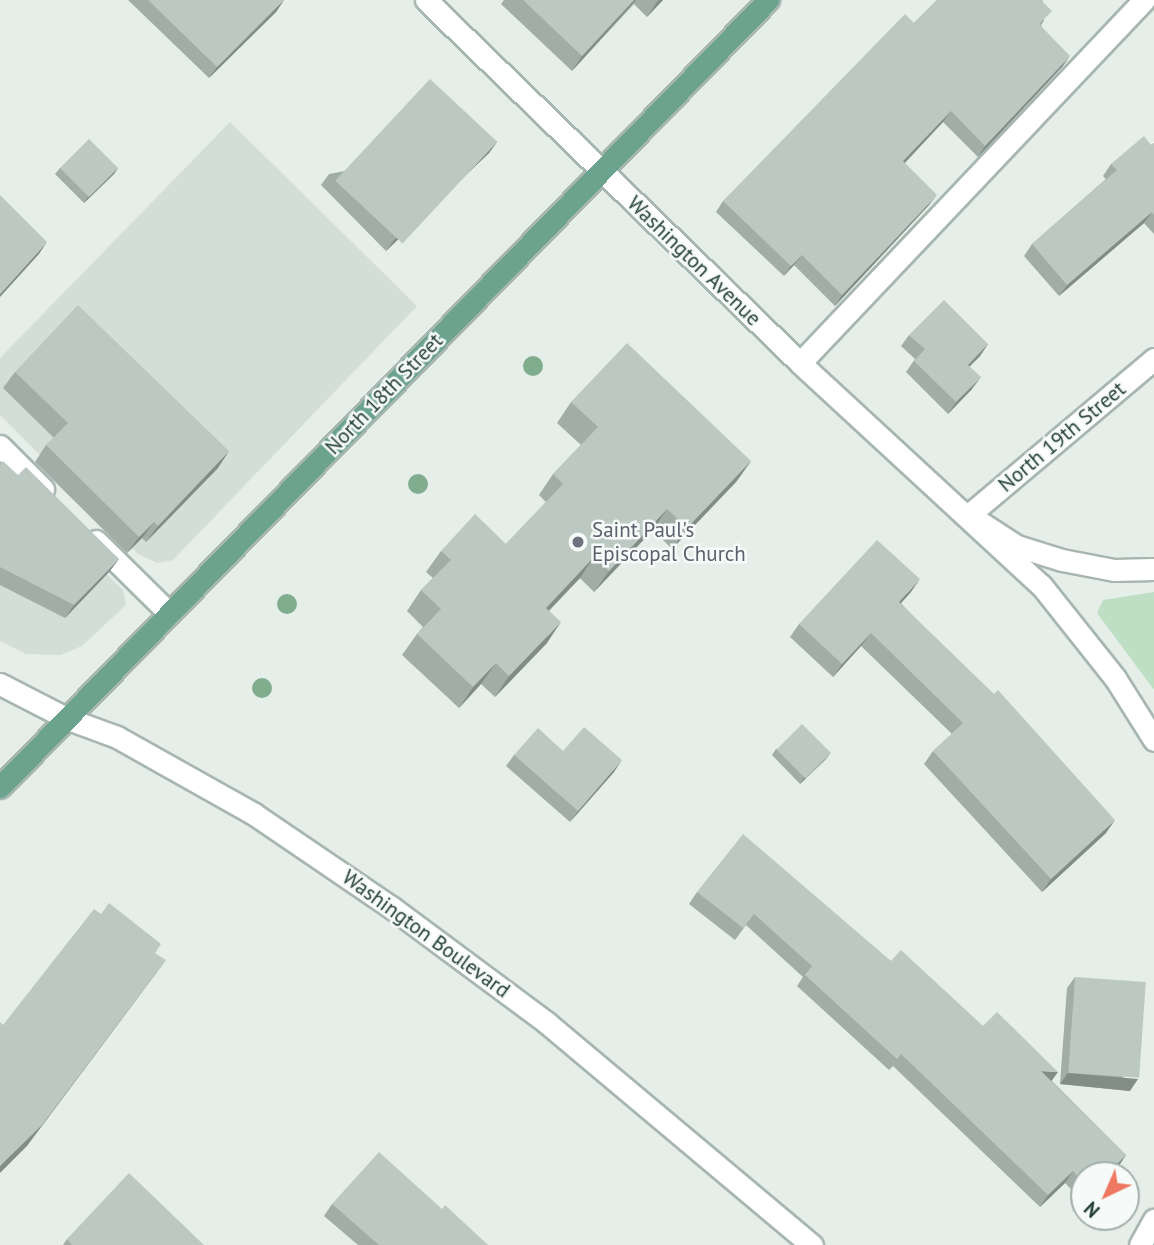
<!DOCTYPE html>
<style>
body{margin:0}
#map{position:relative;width:1154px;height:1245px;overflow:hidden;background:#e6eeea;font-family:"PT Sans",sans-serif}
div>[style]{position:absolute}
.built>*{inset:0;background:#d4ded8}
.green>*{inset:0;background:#bfdfc5}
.roads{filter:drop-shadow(2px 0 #a8b6b0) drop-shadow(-2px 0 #a8b6b0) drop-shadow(0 2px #a8b6b0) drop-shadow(0 -2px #a8b6b0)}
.minor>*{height:21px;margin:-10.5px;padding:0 10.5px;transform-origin:10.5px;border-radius:10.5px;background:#fff}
.major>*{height:21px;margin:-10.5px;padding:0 10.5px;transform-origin:10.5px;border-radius:10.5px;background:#6ba38f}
.trees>*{width:20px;height:20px;margin:-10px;border-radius:50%;background:#81ad8f}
.wall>*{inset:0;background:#a1ada7}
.shaded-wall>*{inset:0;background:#838d88}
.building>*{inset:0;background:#bbc9c2;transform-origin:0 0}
.dots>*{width:19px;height:19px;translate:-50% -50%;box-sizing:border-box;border:4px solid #f6faf8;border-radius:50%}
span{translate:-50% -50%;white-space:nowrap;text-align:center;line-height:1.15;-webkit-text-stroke:5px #f6faf8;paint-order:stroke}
.street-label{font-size:21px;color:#254036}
.worship-label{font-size:21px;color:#5b616d}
.left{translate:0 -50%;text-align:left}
.north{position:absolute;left:1070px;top:1161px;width:70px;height:70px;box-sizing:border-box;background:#f6faf8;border:2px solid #a2b0aa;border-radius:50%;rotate:224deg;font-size:19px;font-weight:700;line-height:28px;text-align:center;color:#254036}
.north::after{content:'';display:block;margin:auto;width:24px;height:32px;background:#ef7863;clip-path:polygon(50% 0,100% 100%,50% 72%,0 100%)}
</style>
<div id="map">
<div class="built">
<i style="clip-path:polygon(230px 122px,417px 306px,173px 560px,157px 563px,138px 554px,0 415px,0 358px)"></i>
<i style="clip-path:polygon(0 470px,123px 590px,126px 605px,82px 646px,60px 655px,26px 654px,0 641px)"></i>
</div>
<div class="green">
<i style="clip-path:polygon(1154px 592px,1154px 690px,1097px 613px,1103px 600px)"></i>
</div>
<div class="roads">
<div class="minor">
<i style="left:426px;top:0;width:521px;rotate:44.14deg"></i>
<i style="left:800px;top:363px;width:328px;rotate:42.7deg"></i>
<i style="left:1041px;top:585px;width:119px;rotate:51.5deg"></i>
<i style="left:1115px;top:678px;width:73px;rotate:57.8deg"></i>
<i style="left:1154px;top:359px;width:242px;rotate:139.9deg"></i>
<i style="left:969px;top:515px;width:57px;rotate:32.9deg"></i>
<i style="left:1017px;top:546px;width:47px;rotate:17.3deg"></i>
<i style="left:1062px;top:560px;width:53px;rotate:10.9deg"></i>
<i style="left:1114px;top:570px;width:40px;rotate:-1.4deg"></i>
<i style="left:800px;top:363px;width:500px;rotate:-46.54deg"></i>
<i style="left:0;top:446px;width:61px;rotate:45deg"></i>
<i style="left:96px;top:541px;width:103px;rotate:44.6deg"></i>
<i style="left:0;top:684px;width:76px;rotate:27.2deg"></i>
<i style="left:68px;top:719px;width:52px;rotate:20.2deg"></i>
<i style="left:117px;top:737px;width:157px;rotate:29.3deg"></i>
<i style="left:254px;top:814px;width:166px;rotate:34.2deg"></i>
<i style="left:391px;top:907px;width:194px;rotate:36.6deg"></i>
<i style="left:547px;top:1023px;width:346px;rotate:40deg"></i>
<i style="left:1140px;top:1245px;width:29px;rotate:-61deg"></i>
</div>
<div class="major">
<i style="left:0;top:787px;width:1100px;rotate:-45.7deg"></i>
</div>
</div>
<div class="trees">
<i style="left:533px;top:366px"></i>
<i style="left:418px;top:484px"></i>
<i style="left:287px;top:604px"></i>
<i style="left:262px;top:688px"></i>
</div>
<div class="wall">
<i style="clip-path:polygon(128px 0,284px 0,276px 12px,209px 78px)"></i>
<i style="clip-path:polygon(504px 0,663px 0,647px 17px,634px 4px,572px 71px,501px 4px)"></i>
<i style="clip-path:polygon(937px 0,1043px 0,1042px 1px,1044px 21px,1041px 25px,1063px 66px,978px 157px,943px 122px,905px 163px,929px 205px,835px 306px,794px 265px,784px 276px,716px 212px,723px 201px,914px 23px)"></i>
<i style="clip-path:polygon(497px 142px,489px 153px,386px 251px,321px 185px,329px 174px)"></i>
<i style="clip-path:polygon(1154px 143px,1154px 234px,1144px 223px,1059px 296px,1024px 256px,1032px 244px,1106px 179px,1103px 176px,1111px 164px,1151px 145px)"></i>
<i style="clip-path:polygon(60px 168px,118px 168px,114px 174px,84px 203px,55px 174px)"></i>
<i style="clip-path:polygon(909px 335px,988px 344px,980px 356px,969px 367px,972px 389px,948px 414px,906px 372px,915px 359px,901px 346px)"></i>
<i style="clip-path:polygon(15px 372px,218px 468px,146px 542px,142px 538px,127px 553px,35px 462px,46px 445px,54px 438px,3px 388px)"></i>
<i style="clip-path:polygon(571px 402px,751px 461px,736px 482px,672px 549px,653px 530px,594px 592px,580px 578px,549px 611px,547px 643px,495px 697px,481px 684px,459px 708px,402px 655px,417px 634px,423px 627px,407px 611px,421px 590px,433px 578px,426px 572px,441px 551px,506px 544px,546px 502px,539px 495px,553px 474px,581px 445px,557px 423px)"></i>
<i style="clip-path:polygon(0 465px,18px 475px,119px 559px,109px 572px,65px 618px,0 585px)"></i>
<i style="clip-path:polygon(911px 592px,901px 603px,1106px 833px,1042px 892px,924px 764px,933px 751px,952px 734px,861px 646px,833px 677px,790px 637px,799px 624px)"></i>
<i style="clip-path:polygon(776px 749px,826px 759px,800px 784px,772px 755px)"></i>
<i style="clip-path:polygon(563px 751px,614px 772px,570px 822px,506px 766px,514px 755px)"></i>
<i style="clip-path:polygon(697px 892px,891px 961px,983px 1026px,1052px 1081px,1126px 1155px,1118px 1167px,1109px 1175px,1084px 1175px,1084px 1200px,1083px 1201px,1065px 1183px,1040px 1207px,893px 1066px,889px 1070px,797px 986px,803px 977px,746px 925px,735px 940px,689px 904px)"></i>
<i style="clip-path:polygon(1075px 977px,1130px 1091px,1060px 1084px,1067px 988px)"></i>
<i style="clip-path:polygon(332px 1204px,442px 1209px,488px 1245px,358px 1245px,324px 1216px)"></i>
<i style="clip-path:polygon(67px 1239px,204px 1245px,63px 1245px)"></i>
</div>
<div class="shaded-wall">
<i style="clip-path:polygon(284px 0,276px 12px,209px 78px,217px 67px)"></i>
<i style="clip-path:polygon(634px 0,636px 0,572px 71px,582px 56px)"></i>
<i style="clip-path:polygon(659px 0,663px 0,647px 17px,657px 2px)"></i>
<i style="clip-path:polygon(1070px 56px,1063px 66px,978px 157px,985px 146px)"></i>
<i style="clip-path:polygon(951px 111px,943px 122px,896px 172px,903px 161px)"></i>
<i style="clip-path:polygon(497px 142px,489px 153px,386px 251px,394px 240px)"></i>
<i style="clip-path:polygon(118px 168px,114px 174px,84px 203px,88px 197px)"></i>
<i style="clip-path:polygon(937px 195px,929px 205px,835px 306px,842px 295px)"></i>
<i style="clip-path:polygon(1152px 212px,1144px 223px,1059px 296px,1067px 285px)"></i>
<i style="clip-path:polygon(47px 242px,39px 254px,0 297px,0 294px)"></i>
<i style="clip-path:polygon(802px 255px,794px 265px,784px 276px,791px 266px)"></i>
<i style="clip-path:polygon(988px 344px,980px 356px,960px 376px,968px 365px)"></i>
<i style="clip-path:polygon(981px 377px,972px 389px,948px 414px,956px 402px)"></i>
<i style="clip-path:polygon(229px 451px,218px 468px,146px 542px,158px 526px)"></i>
<i style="clip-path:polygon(751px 461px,736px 482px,672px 549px,687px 528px)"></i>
<i style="clip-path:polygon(667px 509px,653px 530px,594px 592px,609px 571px)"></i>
<i style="clip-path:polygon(154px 522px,142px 538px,127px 553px,139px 537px)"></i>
<i style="clip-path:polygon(594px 557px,580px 578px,531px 629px,546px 608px)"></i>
<i style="clip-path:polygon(119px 559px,109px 572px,65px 618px,74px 605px)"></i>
<i style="clip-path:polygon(920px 579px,911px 592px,890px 615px,899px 602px)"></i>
<i style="clip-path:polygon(561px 622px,547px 643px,495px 697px,509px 676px)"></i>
<i style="clip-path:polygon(871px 633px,861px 646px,833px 677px,842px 664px)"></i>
<i style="clip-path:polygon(496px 663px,481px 684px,459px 708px,473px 687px)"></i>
<i style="clip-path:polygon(831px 753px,826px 759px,800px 784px,804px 778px)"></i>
<i style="clip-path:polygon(622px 760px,614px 772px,570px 822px,578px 811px)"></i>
<i style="clip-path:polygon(1115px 820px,1106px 833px,1042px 892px,1051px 879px)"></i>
<i style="clip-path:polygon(166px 960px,27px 1146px,0 1173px,0 1166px)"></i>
<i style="clip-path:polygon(1041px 1071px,1058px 1072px,1050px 1083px)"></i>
<i style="clip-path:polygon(1068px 1073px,1138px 1079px,1130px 1091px,1060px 1084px)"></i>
<i style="clip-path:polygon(1126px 1155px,1118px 1167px,1109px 1175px,1106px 1175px)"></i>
<i style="clip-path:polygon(1073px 1171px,1065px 1183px,1040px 1207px,1048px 1195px)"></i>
</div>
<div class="building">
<i style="clip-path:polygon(148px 0,284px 0,217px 67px)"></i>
<i style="clip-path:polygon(523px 0,634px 0,582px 56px)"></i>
<i style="clip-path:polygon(937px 0,1041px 0,1052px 11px,1039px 24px,1070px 56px,985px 146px,951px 111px,903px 161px,937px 195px,842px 295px,802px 255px,791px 266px,723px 201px,905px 14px,914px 23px)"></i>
<i style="left:430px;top:79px;width:92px;height:139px;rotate:43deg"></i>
<i style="clip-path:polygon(1144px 136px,1151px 145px,1154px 143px,1154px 215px,1152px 212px,1067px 285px,1032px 244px,1117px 170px,1111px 164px)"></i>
<i style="left:89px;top:139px;width:41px;height:41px;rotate:45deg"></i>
<i style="clip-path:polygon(0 195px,47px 242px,0 294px)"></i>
<i style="clip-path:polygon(944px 300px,988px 344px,968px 365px,981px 377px,956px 402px,914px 361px,925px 349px,909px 335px)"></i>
<i style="clip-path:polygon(78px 305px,229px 451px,158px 526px,154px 522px,139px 537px,46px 445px,68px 423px,15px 372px)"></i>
<i style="clip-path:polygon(627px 343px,751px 461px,687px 528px,667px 509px,609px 571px,594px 557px,546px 608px,561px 622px,509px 676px,496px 663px,473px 687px,417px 634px,441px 609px,421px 590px,451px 560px,441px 551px,475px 514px,506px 544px,563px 484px,553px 474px,598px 427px,571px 402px)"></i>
<i style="clip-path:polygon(3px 461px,18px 475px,26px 467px,119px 559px,74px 605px,0 567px,0 465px)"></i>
<i style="clip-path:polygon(877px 540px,920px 579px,899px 602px,994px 694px,998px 690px,1115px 820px,1051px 879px,933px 751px,963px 723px,871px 633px,842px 664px,799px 624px)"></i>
<i style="left:802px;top:724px;width:41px;height:36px;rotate:45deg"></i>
<i style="clip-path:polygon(584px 727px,622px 760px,578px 811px,514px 755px,538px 728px,563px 751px)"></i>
<i style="clip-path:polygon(743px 834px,891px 961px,901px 950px,983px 1026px,997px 1012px,1058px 1072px,1041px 1071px,1126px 1155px,1106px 1175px,1084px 1175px,1084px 1183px,1073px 1171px,1048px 1195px,901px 1054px,897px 1059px,805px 975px,812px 966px,754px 914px,743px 928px,697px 892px)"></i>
<i style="clip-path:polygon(109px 903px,161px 944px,155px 953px,166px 960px,42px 1125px,0 1166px,0 1022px,3px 1025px,94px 909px,101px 914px)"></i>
<i style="left:1075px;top:977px;width:71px;height:96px;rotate:4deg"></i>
<i style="clip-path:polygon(379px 1152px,442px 1209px,445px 1205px,488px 1245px,379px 1245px,332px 1204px)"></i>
<i style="clip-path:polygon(129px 1173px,204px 1245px,72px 1245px,67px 1239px)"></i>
</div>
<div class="dots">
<i style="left:578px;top:542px;background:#6b7280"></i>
</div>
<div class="street-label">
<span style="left:694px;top:261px;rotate:44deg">Washington Avenue</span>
<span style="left:384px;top:394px;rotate:-46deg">North 18th Street</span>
<span style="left:1062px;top:437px;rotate:-40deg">North 19th Street</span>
<span style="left:426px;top:934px;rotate:36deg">Washington Boulevard</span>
</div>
<div class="worship-label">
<span class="left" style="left:592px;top:542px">Saint Paul's<br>Episcopal Church</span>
</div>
<div class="north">N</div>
</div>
